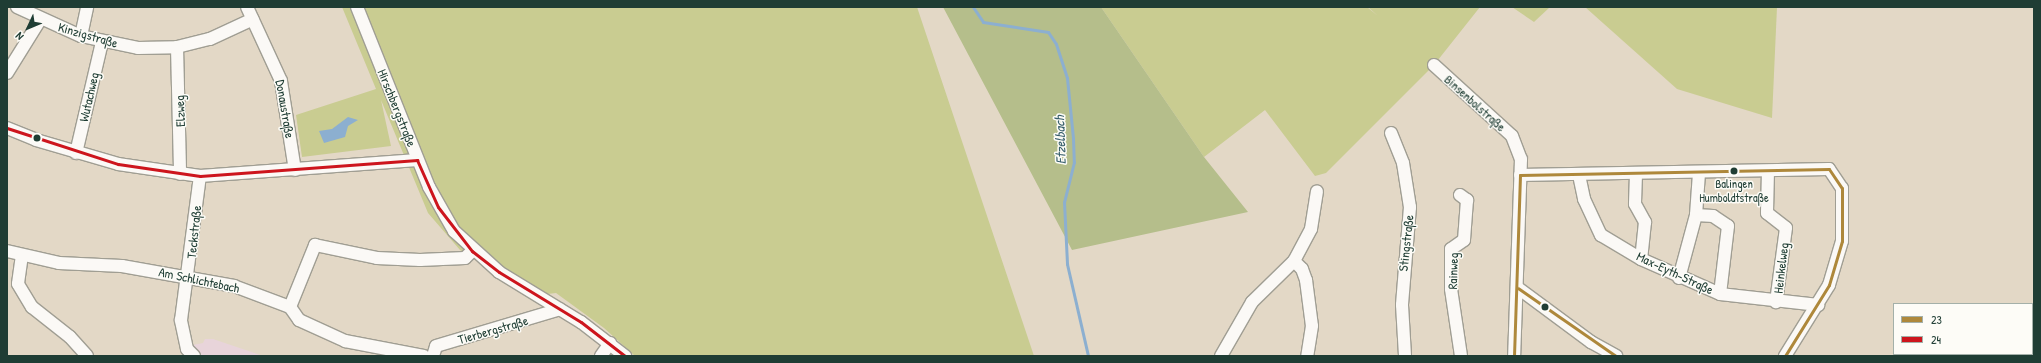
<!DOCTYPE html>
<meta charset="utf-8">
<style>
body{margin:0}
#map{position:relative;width:2041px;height:363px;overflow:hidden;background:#e3d8c6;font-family:"Patrick Hand",sans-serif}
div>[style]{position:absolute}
.built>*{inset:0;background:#e8d4da}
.green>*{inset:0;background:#c9cc91}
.forest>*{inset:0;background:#b5be8b}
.water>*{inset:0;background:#8cafd0}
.stream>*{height:3px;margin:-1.5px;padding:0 1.5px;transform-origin:1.5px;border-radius:1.5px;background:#8cafd0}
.roads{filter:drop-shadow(1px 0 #a09e93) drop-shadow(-1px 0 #a09e93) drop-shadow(0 1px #a09e93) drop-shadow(0 -1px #a09e93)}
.minor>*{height:12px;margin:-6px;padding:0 6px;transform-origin:6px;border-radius:6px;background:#fbf9f6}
.bus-1>*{height:3px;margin:-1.5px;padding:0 1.5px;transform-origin:1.5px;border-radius:1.5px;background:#ae883b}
.bus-2>*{height:3px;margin:-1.5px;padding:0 1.5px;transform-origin:1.5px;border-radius:1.5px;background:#cd151d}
.dots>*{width:11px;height:11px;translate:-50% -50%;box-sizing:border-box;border:2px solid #fdfcf7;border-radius:50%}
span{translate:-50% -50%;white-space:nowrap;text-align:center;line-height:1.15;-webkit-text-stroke:3px #fdfcf7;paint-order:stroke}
.bus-label{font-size:12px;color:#1f3d34}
.street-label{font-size:13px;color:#1f3d34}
.water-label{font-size:14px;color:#385f6c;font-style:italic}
.frame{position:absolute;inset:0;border:8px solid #1f3d34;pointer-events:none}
.legend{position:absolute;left:1893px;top:303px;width:140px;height:52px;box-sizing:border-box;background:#fdfcf7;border:1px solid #a4b0a9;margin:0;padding:5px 7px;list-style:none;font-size:12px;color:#1f3d34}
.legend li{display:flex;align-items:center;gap:8px;height:20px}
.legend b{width:20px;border:1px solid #a4b0a9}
.north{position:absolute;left:8px;top:8px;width:40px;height:40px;-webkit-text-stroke:3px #fdfcf7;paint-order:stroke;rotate:226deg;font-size:11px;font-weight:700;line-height:16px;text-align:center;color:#1f3d34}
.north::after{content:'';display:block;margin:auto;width:14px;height:18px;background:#1f3d34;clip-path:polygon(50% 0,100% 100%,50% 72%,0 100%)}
</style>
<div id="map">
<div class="built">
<i style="clip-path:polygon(205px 339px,213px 339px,263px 356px,186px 356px,193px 345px,203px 343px)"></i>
</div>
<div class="green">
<i style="clip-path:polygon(342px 7px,917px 7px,1034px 356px,635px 356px,604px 328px,556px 293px,531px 296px,460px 250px,428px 213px,381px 100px,391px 146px,302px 157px,296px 115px,376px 89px)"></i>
<i style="clip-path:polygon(1101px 7px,1367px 7px,1378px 16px,1368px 7px,1480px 7px,1434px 65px,1326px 173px,1315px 176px,1265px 110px,1204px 157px)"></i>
<i style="clip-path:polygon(1512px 7px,1550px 7px,1534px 22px)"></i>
<i style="clip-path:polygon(1585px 7px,1777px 7px,1772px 118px,1677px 89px)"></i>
</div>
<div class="forest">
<i style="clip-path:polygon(943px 7px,1101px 7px,1204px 157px,1248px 212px,1072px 250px)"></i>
</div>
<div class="water">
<i style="clip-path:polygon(348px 117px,358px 120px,348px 126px,345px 137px,324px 143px,319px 131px,332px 129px)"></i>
</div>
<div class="stream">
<i style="left:973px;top:7px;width:18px;rotate:56deg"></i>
<i style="left:983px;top:22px;width:66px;rotate:8.7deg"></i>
<i style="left:1048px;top:32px;width:14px;rotate:56deg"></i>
<i style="left:1056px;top:44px;width:36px;rotate:72deg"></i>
<i style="left:1067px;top:78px;width:60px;rotate:84.3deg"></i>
<i style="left:1073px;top:138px;width:24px;rotate:88deg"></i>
<i style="left:1074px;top:162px;width:41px;rotate:104deg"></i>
<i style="left:1064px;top:202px;width:62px;rotate:87.2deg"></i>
<i style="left:1067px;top:264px;width:94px;rotate:77.1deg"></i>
</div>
<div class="roads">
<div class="minor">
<i style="left:17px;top:7px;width:70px;rotate:24.4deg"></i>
<i style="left:81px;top:36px;width:58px;rotate:11.9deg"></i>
<i style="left:138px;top:48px;width:39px;rotate:-1deg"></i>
<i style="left:177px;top:47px;width:34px;rotate:-14deg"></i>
<i style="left:210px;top:39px;width:47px;rotate:-24.9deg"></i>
<i style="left:247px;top:7px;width:81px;rotate:65.3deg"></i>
<i style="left:281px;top:81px;width:90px;rotate:81.1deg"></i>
<i style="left:357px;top:7px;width:194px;rotate:68.2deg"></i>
<i style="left:429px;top:187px;width:51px;rotate:60.4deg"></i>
<i style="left:454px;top:231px;width:61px;rotate:42.3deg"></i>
<i style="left:499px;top:272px;width:96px;rotate:31.4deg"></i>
<i style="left:581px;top:322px;width:56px;rotate:37.7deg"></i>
<i style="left:81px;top:36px;width:30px;rotate:-78deg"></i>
<i style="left:177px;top:47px;width:127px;rotate:88.6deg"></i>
<i style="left:1434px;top:65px;width:105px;rotate:42.3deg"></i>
<i style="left:1512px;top:136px;width:25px;rotate:69deg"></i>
<i style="left:1521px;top:159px;width:197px;rotate:92deg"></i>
<i style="left:7px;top:73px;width:62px;rotate:-58.1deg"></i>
<i style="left:7px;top:128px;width:31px;rotate:22deg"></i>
<i style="left:36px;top:140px;width:85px;rotate:16.3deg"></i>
<i style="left:118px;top:164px;width:83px;rotate:8.3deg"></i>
<i style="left:200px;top:176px;width:218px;rotate:-4.2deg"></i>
<i style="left:1391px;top:133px;width:32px;rotate:68deg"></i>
<i style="left:1403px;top:163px;width:45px;rotate:81deg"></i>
<i style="left:1410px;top:207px;width:98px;rotate:94.7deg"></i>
<i style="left:1402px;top:305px;width:51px;rotate:86.6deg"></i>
<i style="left:76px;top:153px;width:114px;rotate:-76.8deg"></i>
<i style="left:1768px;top:171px;width:42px;rotate:91.4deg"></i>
<i style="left:1767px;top:213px;width:24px;rotate:38deg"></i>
<i style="left:1786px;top:228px;width:75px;rotate:97.7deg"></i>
<i style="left:1636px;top:174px;width:30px;rotate:92deg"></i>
<i style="left:1635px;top:204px;width:21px;rotate:61deg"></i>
<i style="left:1645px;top:222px;width:37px;rotate:96deg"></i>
<i style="left:1520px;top:175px;width:309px;rotate:-1.1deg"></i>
<i style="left:1829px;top:169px;width:23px;rotate:56deg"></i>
<i style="left:1842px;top:188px;width:53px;rotate:90deg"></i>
<i style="left:1842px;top:241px;width:46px;rotate:106.5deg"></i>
<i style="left:1829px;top:285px;width:84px;rotate:121.8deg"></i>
<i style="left:1579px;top:175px;width:25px;rotate:78deg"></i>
<i style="left:1584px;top:199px;width:40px;rotate:65deg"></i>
<i style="left:1601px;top:235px;width:47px;rotate:31deg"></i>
<i style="left:1641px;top:259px;width:86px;rotate:23.9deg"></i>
<i style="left:1720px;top:294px;width:99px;rotate:6.4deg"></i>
<i style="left:1460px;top:195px;width:9px;rotate:36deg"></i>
<i style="left:1467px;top:200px;width:40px;rotate:94.3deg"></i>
<i style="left:1464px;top:240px;width:16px;rotate:145deg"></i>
<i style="left:1451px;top:249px;width:40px;rotate:90deg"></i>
<i style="left:1451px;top:289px;width:68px;rotate:81.5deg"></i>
<i style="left:1696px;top:215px;width:17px;rotate:3deg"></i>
<i style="left:1713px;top:216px;width:18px;rotate:34deg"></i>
<i style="left:1728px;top:226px;width:68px;rotate:96.7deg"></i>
<i style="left:7px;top:251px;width:53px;rotate:13deg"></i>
<i style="left:59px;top:263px;width:63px;rotate:2.7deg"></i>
<i style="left:122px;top:266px;width:114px;rotate:10.1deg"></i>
<i style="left:234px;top:286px;width:60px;rotate:20.6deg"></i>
<i style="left:290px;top:307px;width:16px;rotate:55deg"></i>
<i style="left:299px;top:320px;width:51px;rotate:24.5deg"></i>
<i style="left:345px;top:341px;width:80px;rotate:10.8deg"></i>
<i style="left:22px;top:255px;width:29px;rotate:98deg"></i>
<i style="left:18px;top:284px;width:27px;rotate:59deg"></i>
<i style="left:32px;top:307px;width:48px;rotate:38.3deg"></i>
<i style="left:70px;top:337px;width:25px;rotate:48deg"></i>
<i style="left:1294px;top:261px;width:36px;rotate:-62deg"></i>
<i style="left:1311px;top:229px;width:38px;rotate:-81deg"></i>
<i style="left:1679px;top:278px;width:65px;rotate:-74.9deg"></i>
<i style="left:1696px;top:215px;width:42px;rotate:-85.9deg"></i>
<i style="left:1518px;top:288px;width:91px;rotate:36.5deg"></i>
<i style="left:1591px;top:342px;width:29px;rotate:29deg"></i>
<i style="left:290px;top:307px;width:67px;rotate:-68deg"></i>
<i style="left:315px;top:245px;width:63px;rotate:11.8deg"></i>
<i style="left:377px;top:258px;width:43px;rotate:2.7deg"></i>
<i style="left:420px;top:260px;width:45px;rotate:-2.5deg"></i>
<i style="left:465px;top:258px;width:10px;rotate:-45deg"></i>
<i style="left:194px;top:356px;width:10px;rotate:-135deg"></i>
<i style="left:187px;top:349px;width:30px;rotate:-102deg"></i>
<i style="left:181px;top:320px;width:145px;rotate:-82.5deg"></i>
<i style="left:433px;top:356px;width:10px;rotate:-73deg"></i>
<i style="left:436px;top:346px;width:129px;rotate:-16.6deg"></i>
<i style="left:601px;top:356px;width:16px;rotate:-55deg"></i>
<i style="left:1221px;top:356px;width:62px;rotate:-60.1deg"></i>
<i style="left:1252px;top:302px;width:59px;rotate:-44.3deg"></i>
<i style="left:1294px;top:261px;width:11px;rotate:45deg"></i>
<i style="left:1302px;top:269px;width:12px;rotate:70deg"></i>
<i style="left:1306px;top:280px;width:46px;rotate:82.6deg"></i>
<i style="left:1312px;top:326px;width:30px;rotate:99deg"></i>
</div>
</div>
<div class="bus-1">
<i style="left:1518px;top:288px;width:119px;rotate:34.8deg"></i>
<i style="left:1514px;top:356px;width:181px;rotate:-88.1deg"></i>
<i style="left:1520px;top:175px;width:309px;rotate:-1.1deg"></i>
<i style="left:1829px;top:169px;width:23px;rotate:56deg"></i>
<i style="left:1842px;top:188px;width:53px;rotate:90deg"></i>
<i style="left:1842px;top:241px;width:46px;rotate:106.5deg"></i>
<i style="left:1829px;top:285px;width:84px;rotate:121.8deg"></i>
</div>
<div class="bus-2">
<i style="left:7px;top:128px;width:117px;rotate:18deg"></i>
<i style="left:118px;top:164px;width:83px;rotate:8.3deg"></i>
<i style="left:200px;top:176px;width:218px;rotate:-4.2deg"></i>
<i style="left:417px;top:160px;width:51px;rotate:65.9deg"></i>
<i style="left:438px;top:207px;width:56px;rotate:52.3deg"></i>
<i style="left:472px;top:251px;width:34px;rotate:38deg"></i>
<i style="left:499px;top:272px;width:96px;rotate:31.4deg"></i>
<i style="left:581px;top:322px;width:56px;rotate:37.7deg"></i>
</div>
<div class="dots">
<i style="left:37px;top:138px;background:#1f3d34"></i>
<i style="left:1734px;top:171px;background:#1f3d34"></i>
<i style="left:1545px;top:307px;background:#1f3d34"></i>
</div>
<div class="bus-label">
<span style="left:1734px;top:191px">Balingen<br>Humboldtstraße</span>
</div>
<div class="street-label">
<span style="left:88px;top:35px;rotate:16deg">Kinzigstraße</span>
<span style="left:89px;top:97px;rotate:-77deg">Wutachweg</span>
<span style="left:1475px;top:103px;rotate:42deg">Binsenbolstraße</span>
<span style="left:397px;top:108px;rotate:68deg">Hirschbergstraße</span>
<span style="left:285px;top:109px;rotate:80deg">Donaustraße</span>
<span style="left:180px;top:111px;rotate:-92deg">Elzweg</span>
<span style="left:194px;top:232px;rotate:-84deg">Teckstraße</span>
<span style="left:1406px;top:243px;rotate:-84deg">Stingstraße</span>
<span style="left:1781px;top:268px;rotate:-83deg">Heinkelweg</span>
<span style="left:1453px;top:271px;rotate:-88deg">Rainweg</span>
<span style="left:1675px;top:273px;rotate:25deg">Max-Eyth-Straße</span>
<span style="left:199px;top:280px;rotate:12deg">Am Schlichtebach</span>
<span style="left:493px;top:330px;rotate:-16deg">Tierbergstraße</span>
</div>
<div class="water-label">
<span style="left:1060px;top:140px;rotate:-92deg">Etzelbach</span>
</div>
<div class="frame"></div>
<ul class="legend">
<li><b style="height:5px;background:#ae883b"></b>23</li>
<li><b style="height:5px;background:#cd151d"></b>24</li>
</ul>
<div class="north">N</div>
</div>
